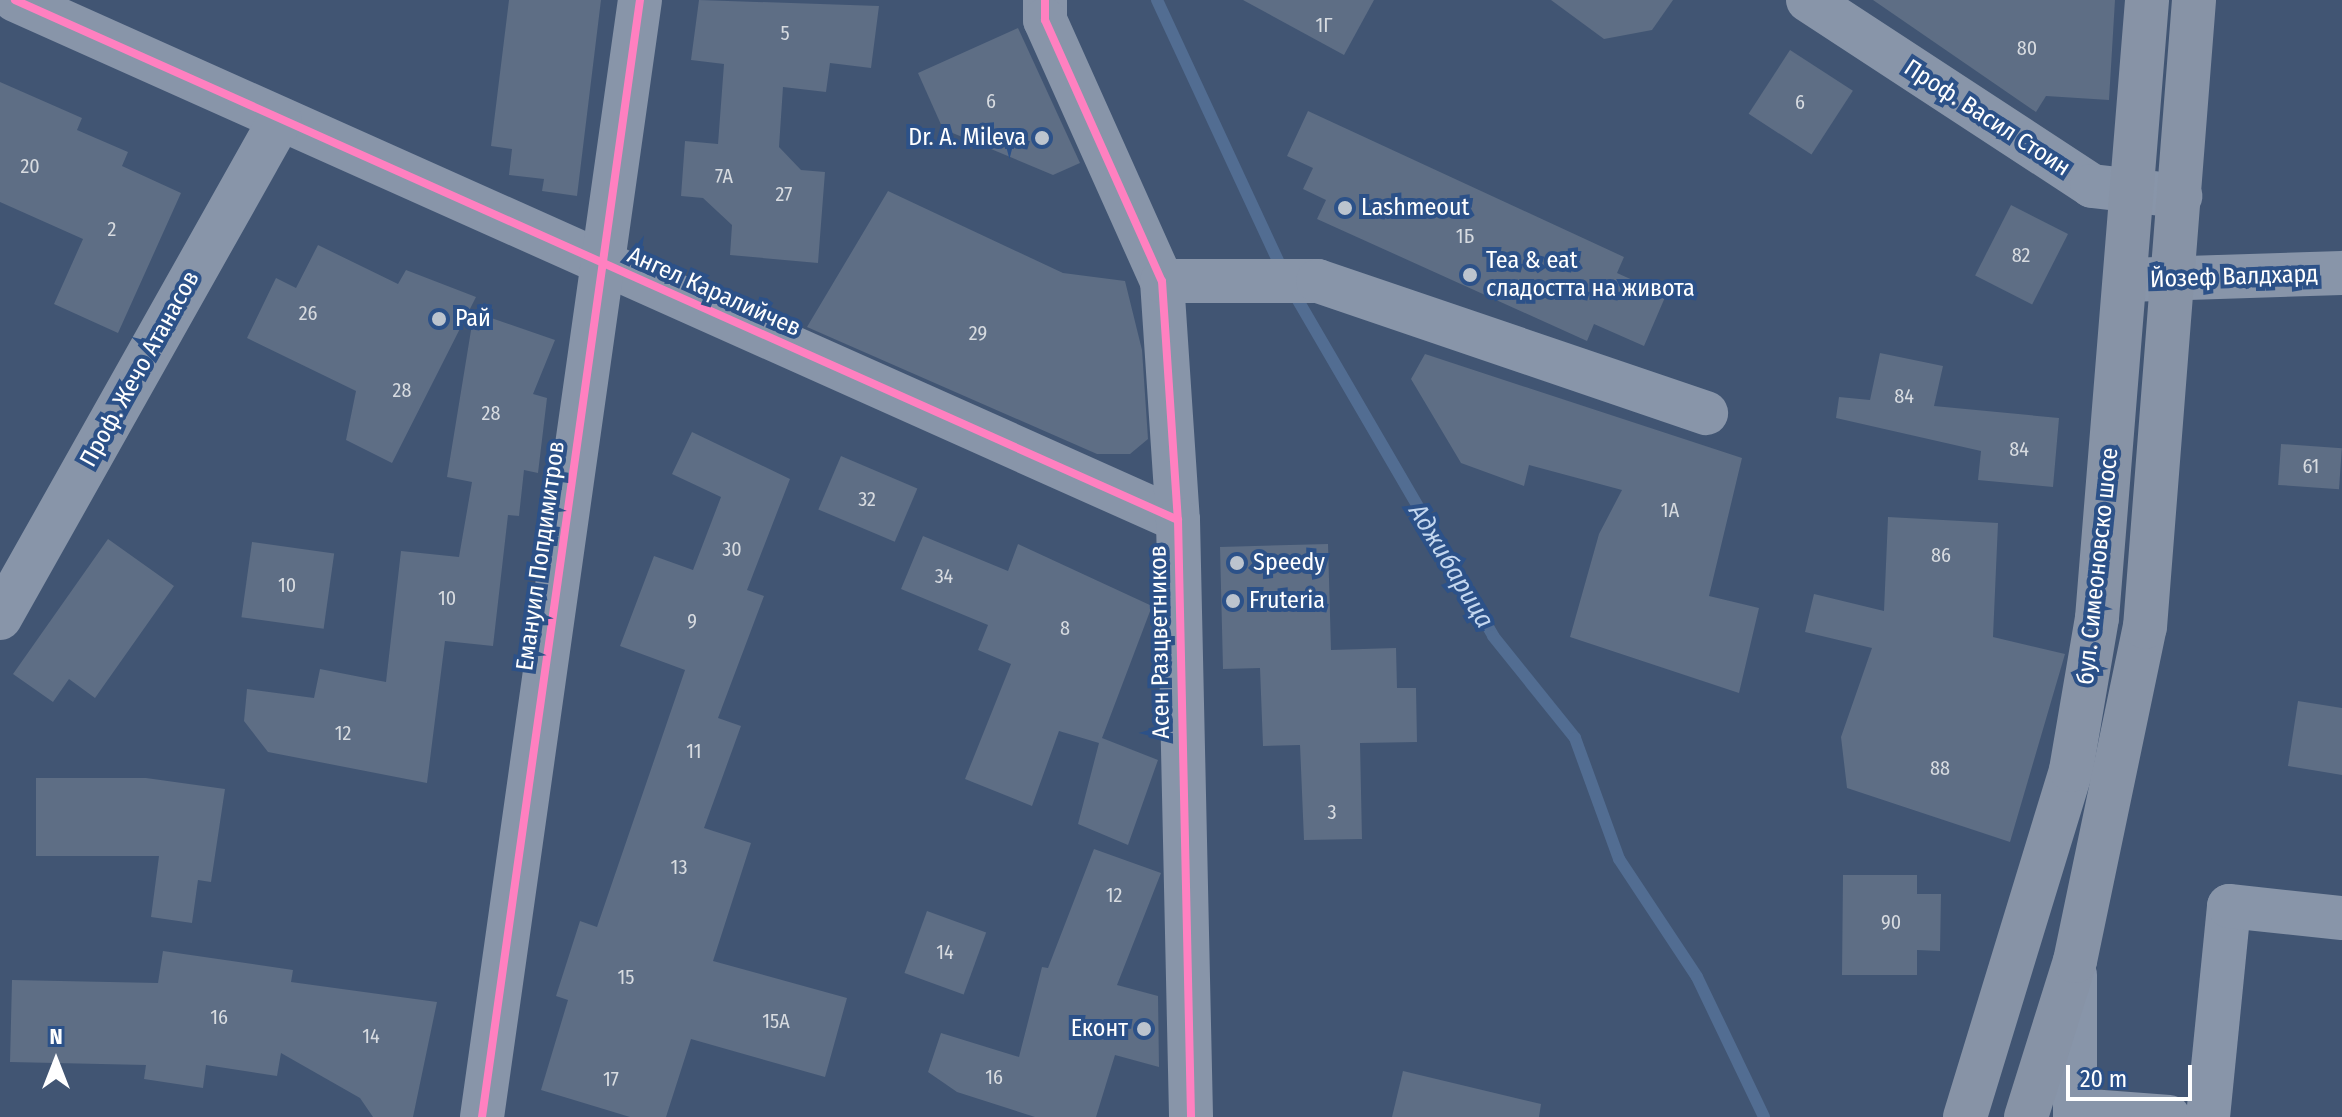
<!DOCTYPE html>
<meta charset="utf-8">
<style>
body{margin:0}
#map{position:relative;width:2342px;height:1117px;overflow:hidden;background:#415573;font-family:"Fira Sans Condensed",sans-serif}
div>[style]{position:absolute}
.stream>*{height:12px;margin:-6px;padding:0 6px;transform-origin:6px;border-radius:6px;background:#526d92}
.building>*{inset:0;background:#5e6e85;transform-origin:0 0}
.minor>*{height:44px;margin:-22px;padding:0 22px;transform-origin:22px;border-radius:22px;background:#8895a9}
.major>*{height:44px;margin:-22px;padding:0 22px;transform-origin:22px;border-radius:22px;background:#8793a6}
.cycleway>*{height:8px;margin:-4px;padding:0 4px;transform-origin:4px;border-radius:4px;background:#ff80c0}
.dots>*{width:22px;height:22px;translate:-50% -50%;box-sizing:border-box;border:4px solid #2c5188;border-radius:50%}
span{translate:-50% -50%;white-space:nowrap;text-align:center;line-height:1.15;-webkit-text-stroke:8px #2c5188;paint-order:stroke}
.number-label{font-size:20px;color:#d7dbe0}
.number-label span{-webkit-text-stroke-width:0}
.street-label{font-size:24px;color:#fff}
.poi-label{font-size:24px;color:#fff}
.right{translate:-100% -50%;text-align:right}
.left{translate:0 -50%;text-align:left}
.water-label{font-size:26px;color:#c4d7ef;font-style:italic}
.north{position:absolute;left:16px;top:1021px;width:80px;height:80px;-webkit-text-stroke:6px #2c5188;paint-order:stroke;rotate:0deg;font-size:22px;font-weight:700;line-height:32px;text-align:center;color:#fff}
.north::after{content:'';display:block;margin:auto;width:28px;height:36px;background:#fff;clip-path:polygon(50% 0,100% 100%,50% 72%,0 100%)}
.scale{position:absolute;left:2066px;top:1065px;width:126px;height:36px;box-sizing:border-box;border:4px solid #fff;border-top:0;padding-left:10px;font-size:24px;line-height:28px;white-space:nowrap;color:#fff;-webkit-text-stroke:6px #2c5188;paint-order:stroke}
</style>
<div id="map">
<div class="stream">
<i style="left:1157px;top:0;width:302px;rotate:65.1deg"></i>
<i style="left:1292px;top:290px;width:400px;rotate:59.8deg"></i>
<i style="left:1493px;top:636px;width:131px;rotate:51.2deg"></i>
<i style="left:1575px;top:738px;width:129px;rotate:70deg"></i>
<i style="left:1619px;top:859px;width:141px;rotate:56.5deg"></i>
<i style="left:1697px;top:977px;width:155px;rotate:64.4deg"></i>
</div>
<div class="building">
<i style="clip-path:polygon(509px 0,601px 0,577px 196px,542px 191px,544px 179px,509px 175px,512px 149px,491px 146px)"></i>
<i style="clip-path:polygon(699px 0,879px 6px,871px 68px,830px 63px,826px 92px,783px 87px,779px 147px,801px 170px,825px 172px,818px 263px,730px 255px,732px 225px,703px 198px,681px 196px,685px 141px,718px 144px,724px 64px,691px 60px)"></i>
<i style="clip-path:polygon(1243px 0,1374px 0,1344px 55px)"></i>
<i style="clip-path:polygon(1551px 0,1673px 0,1652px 30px,1604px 39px)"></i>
<i style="clip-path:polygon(1873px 0,2115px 0,2109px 100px,2046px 96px,2036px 112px)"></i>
<i style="clip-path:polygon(1018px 28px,1080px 163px,1053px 175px,943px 129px,918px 73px)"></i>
<i style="left:1790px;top:50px;width:75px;height:76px;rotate:33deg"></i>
<i style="clip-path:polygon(0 82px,82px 118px,77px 130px,128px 152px,122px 166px,181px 193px,118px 333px,54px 304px,83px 239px,0 202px)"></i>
<i style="clip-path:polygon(1308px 111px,1624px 257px,1617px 273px,1666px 295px,1644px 346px,1594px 324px,1587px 341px,1317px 219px,1326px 200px,1303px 189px,1313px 168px,1287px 156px)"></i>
<i style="clip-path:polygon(888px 191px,1063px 273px,1125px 281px,1142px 350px,1148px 439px,1130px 454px,1097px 454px,807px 327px)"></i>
<i style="left:2011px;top:205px;width:64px;height:79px;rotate:27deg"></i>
<i style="clip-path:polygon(318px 245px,398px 284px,406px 270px,476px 297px,392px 463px,346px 440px,356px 391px,247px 338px,276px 278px,296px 288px)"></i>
<i style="clip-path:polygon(474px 312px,555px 340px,533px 394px,547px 398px,538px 473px,524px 470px,519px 516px,508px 515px,493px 646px,445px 641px,427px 783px,268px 752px,244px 721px,247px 689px,314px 698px,320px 669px,386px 682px,401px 551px,459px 557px,472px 482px,447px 477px)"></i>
<i style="clip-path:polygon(1880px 353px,1943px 366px,1934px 406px,2059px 418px,2053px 487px,1978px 480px,1981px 451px,1836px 418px,1839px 397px,1870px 400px)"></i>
<i style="clip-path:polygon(1425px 354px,1742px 458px,1709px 596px,1759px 608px,1739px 693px,1570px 637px,1599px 534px,1622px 490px,1529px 465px,1524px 486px,1461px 463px,1411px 379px)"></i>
<i style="clip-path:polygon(692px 432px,790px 479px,747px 590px,764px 596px,718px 718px,741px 726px,704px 828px,751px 843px,713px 961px,847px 998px,825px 1077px,691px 1039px,666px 1117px,630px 1117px,541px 1090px,568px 1000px,556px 996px,580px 921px,597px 927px,685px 670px,620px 646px,654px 556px,693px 570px,721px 497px,672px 474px)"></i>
<i style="left:2281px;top:444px;width:61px;height:41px;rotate:4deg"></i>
<i style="left:841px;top:456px;width:83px;height:58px;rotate:23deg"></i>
<i style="clip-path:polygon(1888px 517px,1998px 523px,1993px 637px,2065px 654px,2010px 842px,1847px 788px,1841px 737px,1872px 648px,1805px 632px,1814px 594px,1884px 611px)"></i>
<i style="clip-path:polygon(923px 536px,1008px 571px,1018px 544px,1152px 606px,1102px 738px,1158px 760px,1128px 845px,1078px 824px,1099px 743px,1059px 731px,1032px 806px,965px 779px,1011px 664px,978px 650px,988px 625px,901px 589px)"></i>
<i style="clip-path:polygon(108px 539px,174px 586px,95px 698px,69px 679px,53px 702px,13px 674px)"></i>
<i style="left:252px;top:542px;width:83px;height:76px;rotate:8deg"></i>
<i style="clip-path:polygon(1328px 544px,1331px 650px,1396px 648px,1397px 688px,1416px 688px,1417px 742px,1360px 743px,1362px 839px,1304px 840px,1300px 745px,1263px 746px,1260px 668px,1223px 669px,1220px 547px)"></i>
<i style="clip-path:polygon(2298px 701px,2342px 708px,2342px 775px,2288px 766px)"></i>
<i style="clip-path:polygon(36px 778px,146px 778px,225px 789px,211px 882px,198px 880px,192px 923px,151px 917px,159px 856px,36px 856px)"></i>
<i style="clip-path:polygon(1094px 849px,1161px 873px,1117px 985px,1158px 996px,1159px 1067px,1115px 1055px,1096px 1117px,1035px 1117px,957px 1092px,928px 1072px,941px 1033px,1019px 1057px,1042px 967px,1048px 968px)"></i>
<i style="clip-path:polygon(1843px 875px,1917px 875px,1917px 894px,1941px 894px,1940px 951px,1917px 950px,1917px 975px,1842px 975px)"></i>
<i style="left:927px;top:911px;width:63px;height:66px;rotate:20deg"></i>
<i style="clip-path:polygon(163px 951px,293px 970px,291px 982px,437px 1002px,413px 1117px,373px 1117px,360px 1098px,281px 1053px,277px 1076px,206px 1065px,203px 1088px,144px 1079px,146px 1065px,10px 1062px,12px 980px,158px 983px)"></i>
<i style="clip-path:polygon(1403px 1071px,1541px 1104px,1539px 1117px,1392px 1117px)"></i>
</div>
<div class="minor">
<i style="left:15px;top:0;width:1274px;rotate:24.09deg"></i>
<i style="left:1045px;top:0;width:20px;rotate:90deg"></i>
<i style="left:1045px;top:20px;width:286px;rotate:65.9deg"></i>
<i style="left:1162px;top:281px;width:240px;rotate:86.2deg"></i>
<i style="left:1178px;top:520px;width:597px;rotate:88.75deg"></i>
<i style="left:1808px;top:0;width:339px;rotate:33.2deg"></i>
<i style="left:2092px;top:186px;width:89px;rotate:6.5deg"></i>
<i style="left:2127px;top:280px;width:215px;rotate:-1.9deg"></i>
<i style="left:1162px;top:281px;width:156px"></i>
<i style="left:1318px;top:281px;width:410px;rotate:18.8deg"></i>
<i style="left:0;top:618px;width:571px;rotate:-60.65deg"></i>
<i style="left:2076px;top:1110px;width:93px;rotate:4.3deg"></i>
<i style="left:482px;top:1117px;width:1128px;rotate:-81.95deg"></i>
<i style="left:2075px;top:1117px;width:142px;rotate:-90deg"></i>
<i style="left:2208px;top:1117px;width:212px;rotate:-84.3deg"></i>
<i style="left:2229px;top:906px;width:114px;rotate:6.1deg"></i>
</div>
<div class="major">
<i style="left:1965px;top:1117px;width:363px;rotate:-73deg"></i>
<i style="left:2071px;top:770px;width:154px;rotate:-80.3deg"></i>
<i style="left:2097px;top:618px;width:620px;rotate:-85.37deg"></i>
<i style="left:2026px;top:1117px;width:164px;rotate:-72.6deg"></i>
<i style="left:2075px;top:961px;width:341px;rotate:-78.2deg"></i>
<i style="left:2145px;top:627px;width:629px;rotate:-85.53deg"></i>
</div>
<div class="cycleway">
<i style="left:15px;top:0;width:1274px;rotate:24.09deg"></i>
<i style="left:1045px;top:0;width:20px;rotate:90deg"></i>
<i style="left:1045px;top:20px;width:286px;rotate:65.9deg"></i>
<i style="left:1162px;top:281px;width:240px;rotate:86.2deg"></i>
<i style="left:1178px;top:520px;width:597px;rotate:88.75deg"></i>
<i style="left:482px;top:1117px;width:1128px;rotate:-81.95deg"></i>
</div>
<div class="dots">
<i style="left:1042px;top:138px;background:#bcc4ce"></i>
<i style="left:1345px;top:208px;background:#bcc4ce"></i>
<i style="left:1470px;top:275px;background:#bcc4ce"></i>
<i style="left:439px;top:319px;background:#bcc4ce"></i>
<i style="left:1237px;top:563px;background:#bcc4ce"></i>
<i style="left:1233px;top:601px;background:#bcc4ce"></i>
<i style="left:1144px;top:1029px;background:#bcc4ce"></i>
</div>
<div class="number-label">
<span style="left:1324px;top:25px">1Г</span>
<span style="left:785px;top:33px">5</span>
<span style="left:2027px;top:48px">80</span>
<span style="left:991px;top:101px">6</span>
<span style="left:1800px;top:102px">6</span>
<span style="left:30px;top:166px">20</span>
<span style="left:724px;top:176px">7A</span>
<span style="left:784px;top:194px">27</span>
<span style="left:112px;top:229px">2</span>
<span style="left:1465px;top:236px">1Б</span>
<span style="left:2021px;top:255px">82</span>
<span style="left:308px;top:313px">26</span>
<span style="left:978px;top:333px">29</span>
<span style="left:402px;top:390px">28</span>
<span style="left:1904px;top:396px">84</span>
<span style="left:491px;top:413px">28</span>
<span style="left:2019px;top:449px">84</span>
<span style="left:2311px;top:466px">61</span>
<span style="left:867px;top:499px">32</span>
<span style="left:1670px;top:510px">1А</span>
<span style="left:732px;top:549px">30</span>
<span style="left:1941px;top:555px">86</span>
<span style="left:944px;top:576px">34</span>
<span style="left:287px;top:585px">10</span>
<span style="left:447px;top:598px">10</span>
<span style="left:692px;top:621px">9</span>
<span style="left:1065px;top:628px">8</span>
<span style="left:343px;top:733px">12</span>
<span style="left:694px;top:751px">11</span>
<span style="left:1940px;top:768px">88</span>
<span style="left:1332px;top:812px">3</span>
<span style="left:679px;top:867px">13</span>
<span style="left:1114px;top:895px">12</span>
<span style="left:1891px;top:922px">90</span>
<span style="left:945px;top:952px">14</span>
<span style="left:626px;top:977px">15</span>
<span style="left:219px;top:1017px">16</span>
<span style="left:776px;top:1021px">15А</span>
<span style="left:371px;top:1036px">14</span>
<span style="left:994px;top:1077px">16</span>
<span style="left:611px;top:1079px">17</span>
</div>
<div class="street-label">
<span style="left:1987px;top:118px;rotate:33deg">Проф. Васил Стоин</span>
<span style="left:2234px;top:277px;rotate:-2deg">Йозеф Валдхард</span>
<span style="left:714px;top:292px;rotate:24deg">Ангел Каралийчев</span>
<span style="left:140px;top:369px;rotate:-61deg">Проф. Жечо Атанасов</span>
<span style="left:541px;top:556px;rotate:-82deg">Емануил Попдимитров</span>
<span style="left:2098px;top:566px;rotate:-84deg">бул. Симеоновско шосе</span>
<span style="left:1160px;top:642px;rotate:-91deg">Асен Разцветников</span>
</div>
<div class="poi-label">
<span class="right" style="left:1026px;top:138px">Dr. A. Mileva</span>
<span class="left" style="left:1361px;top:208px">Lashmeout</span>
<span class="left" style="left:1486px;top:275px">Tea &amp; eat<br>сладостта на живота</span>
<span class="left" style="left:455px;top:319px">Рай</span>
<span class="left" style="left:1253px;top:563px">Speedy</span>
<span class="left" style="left:1249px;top:601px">Fruteria</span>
<span class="right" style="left:1128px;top:1029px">Еконт</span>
</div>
<div class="water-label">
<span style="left:1451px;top:566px;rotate:59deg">Аджибарица</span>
</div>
<div class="north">N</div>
<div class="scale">20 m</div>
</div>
